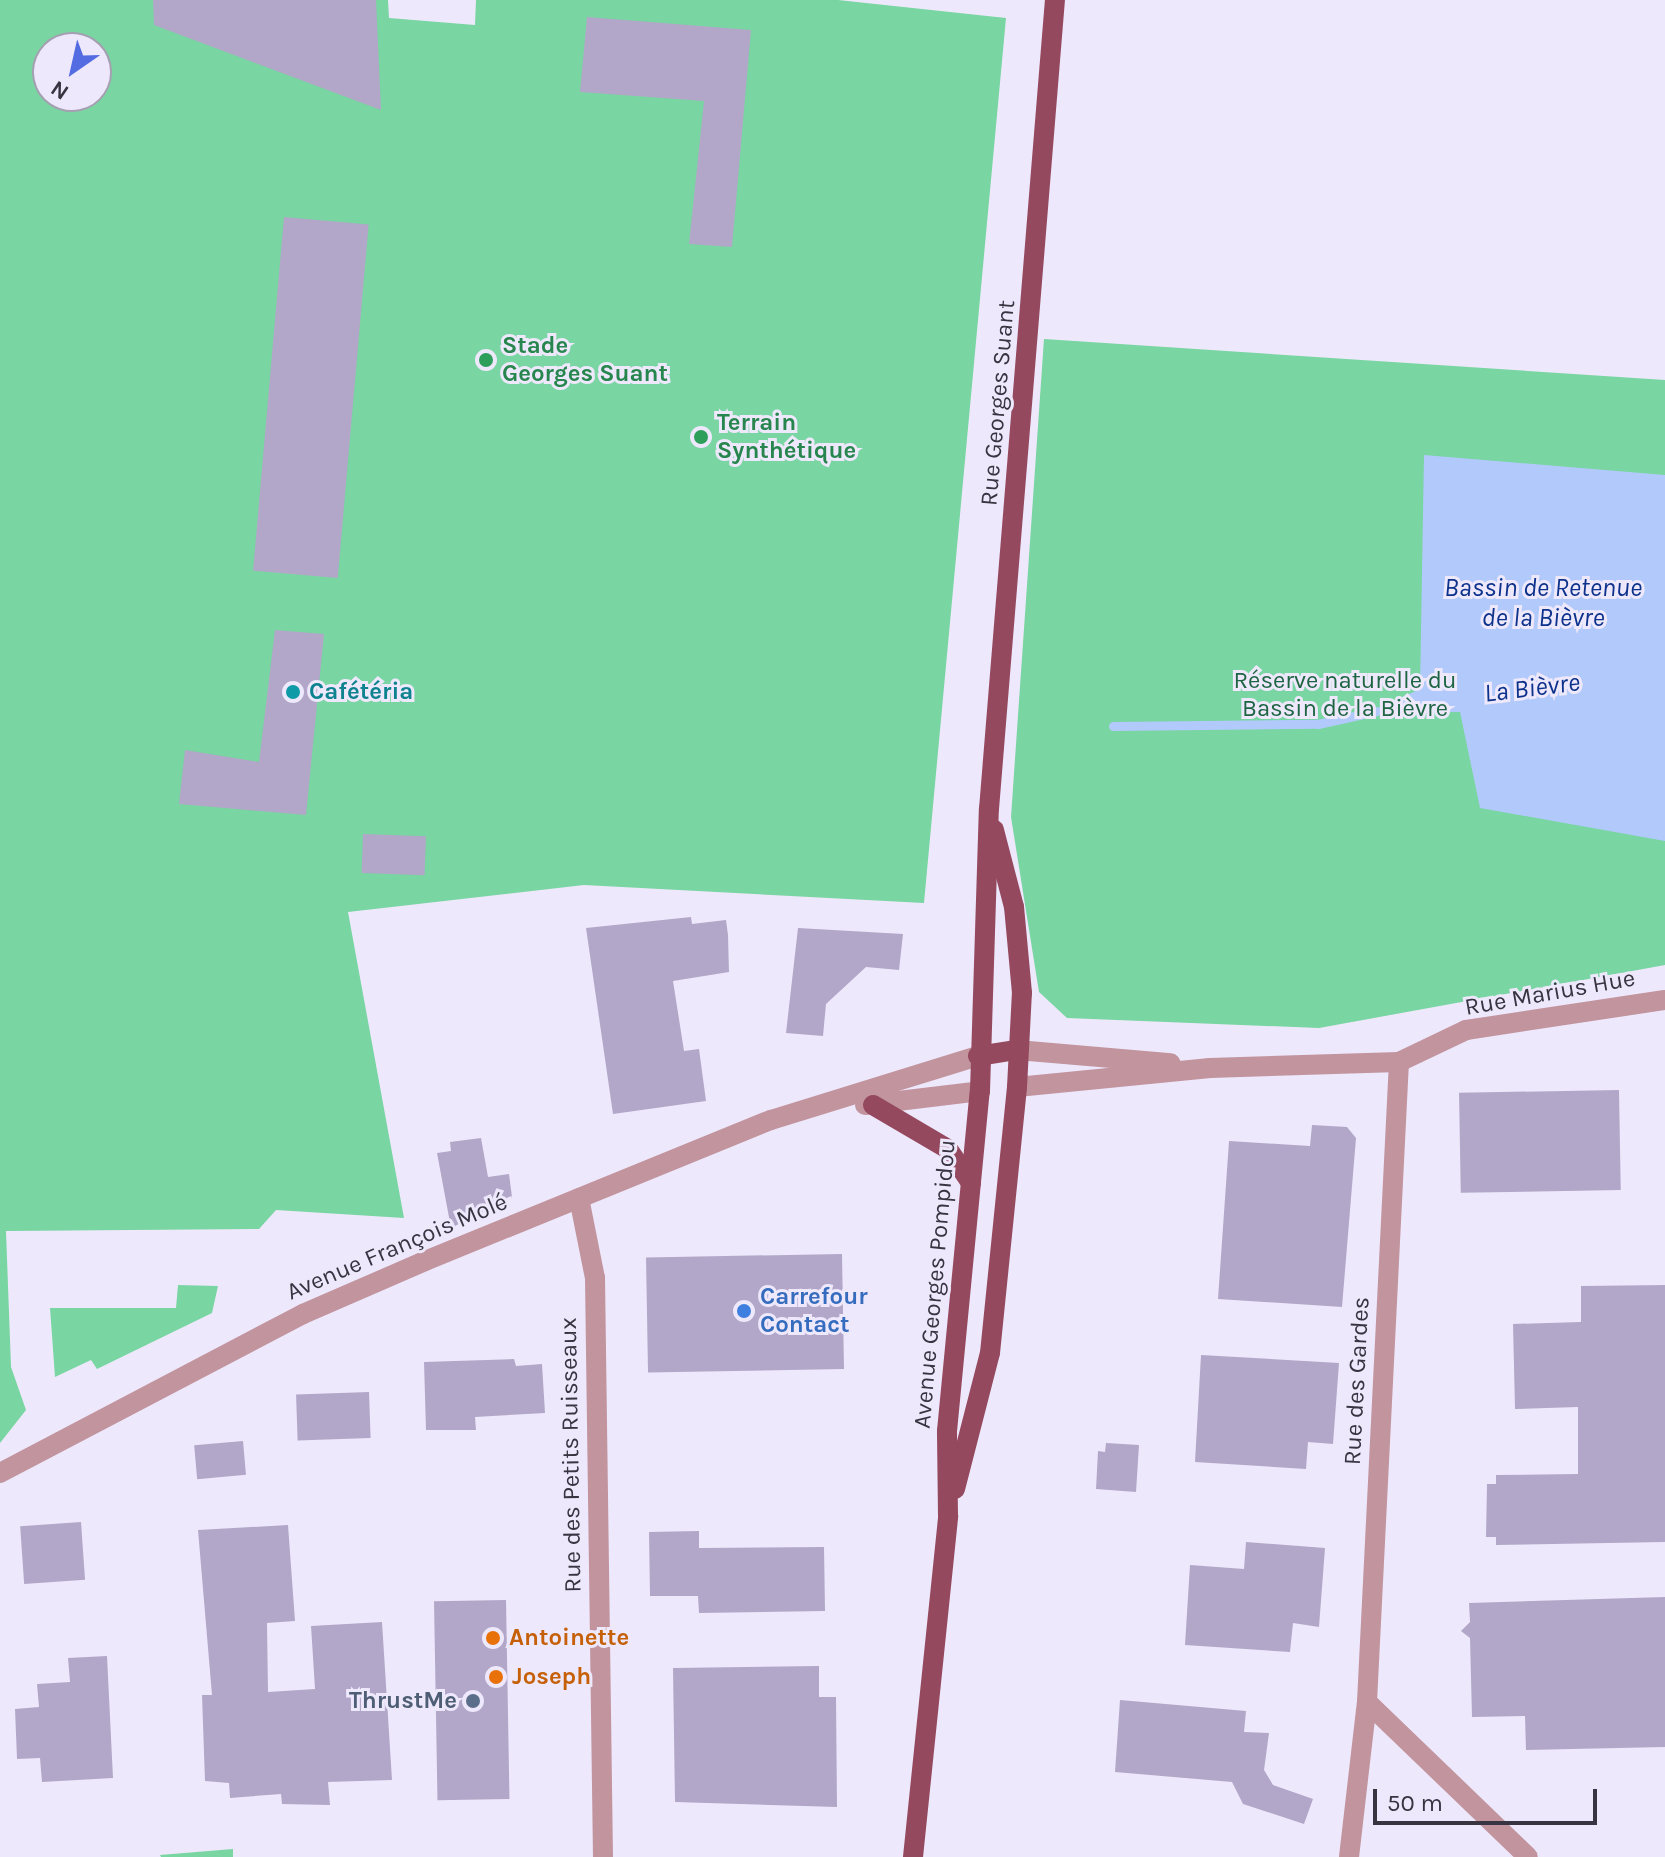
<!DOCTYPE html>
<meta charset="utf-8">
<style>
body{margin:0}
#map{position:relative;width:1665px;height:1857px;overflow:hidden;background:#eee8fc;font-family:Karla,sans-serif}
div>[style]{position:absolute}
.green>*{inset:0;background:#79d5a1}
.water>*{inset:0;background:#b1cafb}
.stream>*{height:9px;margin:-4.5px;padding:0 4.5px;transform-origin:4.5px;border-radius:4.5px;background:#b1cafb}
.building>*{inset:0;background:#b2a7c8;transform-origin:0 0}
.minor>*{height:20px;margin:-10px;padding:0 10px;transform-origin:10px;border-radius:10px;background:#c1949e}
.major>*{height:20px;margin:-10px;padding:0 10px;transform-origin:10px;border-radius:10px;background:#95495f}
.dots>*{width:22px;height:22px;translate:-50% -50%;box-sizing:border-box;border:4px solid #eee8fc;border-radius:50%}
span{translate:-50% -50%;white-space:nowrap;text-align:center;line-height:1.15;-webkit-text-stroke:6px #eee8fc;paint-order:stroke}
.leisure-label{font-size:24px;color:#27864d;font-weight:700}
.left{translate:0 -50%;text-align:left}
.street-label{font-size:24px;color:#383441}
.park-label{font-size:24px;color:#1e6542}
.culture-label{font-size:24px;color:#0d838f;font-weight:700}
.shop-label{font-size:24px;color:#366cbe;font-weight:700}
.food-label{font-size:24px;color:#c56008;font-weight:700}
.service-label{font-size:24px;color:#4e5e75;font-weight:700}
.right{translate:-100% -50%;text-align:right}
.water-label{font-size:26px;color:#0d328b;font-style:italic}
.north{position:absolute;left:32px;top:32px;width:80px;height:80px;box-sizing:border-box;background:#eee8fc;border:2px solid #a5a0b1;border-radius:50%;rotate:214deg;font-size:22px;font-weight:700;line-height:32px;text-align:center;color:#383441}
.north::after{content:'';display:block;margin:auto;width:28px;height:36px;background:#536ce1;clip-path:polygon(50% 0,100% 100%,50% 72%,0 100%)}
.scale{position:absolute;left:1373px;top:1789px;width:224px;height:36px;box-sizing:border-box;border:4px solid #383441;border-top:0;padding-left:10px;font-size:24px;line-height:28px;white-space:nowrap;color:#383441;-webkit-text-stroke:6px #eee8fc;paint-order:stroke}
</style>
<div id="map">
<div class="green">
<i style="clip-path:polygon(evenodd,0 0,388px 0,389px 18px,475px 25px,476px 0,838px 0,1006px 18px,924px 903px,584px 885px,348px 912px,404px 1218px,276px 1210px,259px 1229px,6px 1231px,11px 1367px,26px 1410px,0 1443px,0 0,48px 48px,96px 48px,96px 96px,48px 96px,48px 48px)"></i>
<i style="clip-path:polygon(1044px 339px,1665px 380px,1665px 965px,1319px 1028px,1067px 1018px,1039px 992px,1011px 817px)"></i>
<i style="clip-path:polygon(178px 1285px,218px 1286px,212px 1313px,97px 1369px,91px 1360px,55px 1377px,50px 1308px,176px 1308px)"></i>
<i style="clip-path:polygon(233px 1849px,233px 1857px,161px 1857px,160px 1855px)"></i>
</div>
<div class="water">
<i style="clip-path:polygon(1424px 455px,1665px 475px,1665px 841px,1480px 808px,1460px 712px,1367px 713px,1420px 689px)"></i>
</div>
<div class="stream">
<i style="left:1113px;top:726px;width:205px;rotate:-0.6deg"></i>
<i style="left:1318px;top:724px;width:60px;rotate:-12.4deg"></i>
</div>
<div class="building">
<i style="clip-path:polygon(153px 0,376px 0,381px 110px,154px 25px)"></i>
<i style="clip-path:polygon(587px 17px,751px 30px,732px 247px,689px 244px,704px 101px,580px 92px)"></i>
<i style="left:284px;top:217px;width:85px;height:355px;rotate:5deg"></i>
<i style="clip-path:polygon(275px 630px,324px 634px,306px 815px,179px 804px,185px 750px,259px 762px)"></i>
<i style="left:363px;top:834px;width:63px;height:39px;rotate:2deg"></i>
<i style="clip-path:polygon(691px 917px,692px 924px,726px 920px,728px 935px,729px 972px,673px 981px,684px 1051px,699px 1049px,706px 1101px,613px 1114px,586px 928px)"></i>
<i style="clip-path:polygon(798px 928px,903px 934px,899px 970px,866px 967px,826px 1004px,823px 1036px,786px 1033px)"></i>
<i style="left:1619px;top:1090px;width:100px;height:160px;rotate:89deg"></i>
<i style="clip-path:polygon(1312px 1125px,1347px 1127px,1356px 1138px,1342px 1307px,1218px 1299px,1229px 1141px,1310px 1146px)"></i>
<i style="clip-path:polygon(481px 1138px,488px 1177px,509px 1174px,512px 1197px,451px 1228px,437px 1153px,451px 1151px,450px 1142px)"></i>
<i style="left:842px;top:1254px;width:115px;height:196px;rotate:89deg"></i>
<i style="clip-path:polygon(1665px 1285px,1665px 1542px,1496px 1545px,1496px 1537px,1486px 1537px,1487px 1484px,1496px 1484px,1496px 1475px,1578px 1474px,1578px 1407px,1515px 1409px,1513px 1324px,1581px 1322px,1581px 1286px)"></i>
<i style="clip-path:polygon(1201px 1355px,1339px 1363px,1333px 1444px,1308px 1442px,1306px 1469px,1195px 1462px)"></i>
<i style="clip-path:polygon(514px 1359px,516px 1366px,542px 1364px,545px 1413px,475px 1417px,476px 1430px,426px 1430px,424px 1362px)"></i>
<i style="left:369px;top:1392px;width:46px;height:73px;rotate:88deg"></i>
<i style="left:243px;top:1441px;width:34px;height:49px;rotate:85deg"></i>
<i style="clip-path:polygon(1106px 1443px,1139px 1445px,1136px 1492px,1096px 1489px,1098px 1451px,1105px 1452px)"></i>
<i style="left:81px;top:1522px;width:58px;height:61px;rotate:86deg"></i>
<i style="clip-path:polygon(288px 1525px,295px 1621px,267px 1623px,268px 1692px,315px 1689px,311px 1626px,382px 1622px,392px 1780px,328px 1782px,330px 1805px,282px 1804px,281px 1794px,230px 1798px,229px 1783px,205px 1781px,202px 1695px,212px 1695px,198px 1530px)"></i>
<i style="clip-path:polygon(699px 1531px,699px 1548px,824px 1547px,825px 1611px,699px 1613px,698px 1596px,650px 1596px,649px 1532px)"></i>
<i style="clip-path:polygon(1246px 1542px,1325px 1548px,1319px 1627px,1293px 1623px,1290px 1652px,1185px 1645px,1190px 1565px,1244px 1569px)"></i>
<i style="clip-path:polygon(1665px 1597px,1665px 1747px,1526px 1750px,1525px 1716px,1472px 1717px,1470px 1638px,1461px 1631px,1470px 1622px,1469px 1603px)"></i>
<i style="left:506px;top:1600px;width:199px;height:72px;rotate:89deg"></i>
<i style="clip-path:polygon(107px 1656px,113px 1778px,42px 1782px,40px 1758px,17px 1759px,15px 1709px,39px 1707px,37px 1684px,70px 1682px,68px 1658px)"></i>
<i style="clip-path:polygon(819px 1666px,819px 1697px,836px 1697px,837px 1807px,675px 1802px,673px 1668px)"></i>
<i style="clip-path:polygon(1120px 1700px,1246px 1711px,1244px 1732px,1269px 1733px,1264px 1770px,1273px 1785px,1313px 1799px,1304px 1824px,1243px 1804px,1232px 1782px,1115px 1772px)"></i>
</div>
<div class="minor">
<i style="left:1017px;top:1050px;width:154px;rotate:4.9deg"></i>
<i style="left:1017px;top:1087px;width:194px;rotate:-5.6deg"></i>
<i style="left:1210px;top:1068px;width:189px;rotate:-1.8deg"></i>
<i style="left:1399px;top:1062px;width:74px;rotate:-25.5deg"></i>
<i style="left:1466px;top:1030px;width:201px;rotate:-8.6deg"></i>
<i style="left:865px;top:1105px;width:116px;rotate:-6.9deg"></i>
<i style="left:579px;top:1198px;width:82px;rotate:78.7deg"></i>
<i style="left:595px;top:1278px;width:579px;rotate:89.21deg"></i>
<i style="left:0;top:1473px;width:342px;rotate:-27.7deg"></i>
<i style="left:303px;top:1314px;width:133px;rotate:-23.5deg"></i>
<i style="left:425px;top:1261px;width:374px;rotate:-22.2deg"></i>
<i style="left:771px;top:1120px;width:217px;rotate:-17.2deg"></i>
<i style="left:1367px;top:1702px;width:641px;rotate:-87.14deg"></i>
<i style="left:1349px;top:1857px;width:156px;rotate:-83.4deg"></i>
<i style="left:1367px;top:1702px;width:223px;rotate:43.9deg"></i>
</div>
<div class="major">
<i style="left:978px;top:1056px;width:39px;rotate:-9deg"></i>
<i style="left:873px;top:1105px;width:87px;rotate:30.4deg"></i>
<i style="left:948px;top:1149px;width:41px;rotate:55.9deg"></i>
<i style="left:955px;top:1489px;width:140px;rotate:-75.6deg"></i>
<i style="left:990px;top:1353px;width:267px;rotate:-84.2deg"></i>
<i style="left:1017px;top:1087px;width:94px;rotate:-87deg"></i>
<i style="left:1022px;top:993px;width:86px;rotate:-95.3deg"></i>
<i style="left:1014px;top:907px;width:80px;rotate:-104.6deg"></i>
<i style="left:913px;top:1857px;width:343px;rotate:-84.1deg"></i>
<i style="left:948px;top:1516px;width:85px;rotate:-90.7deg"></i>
<i style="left:947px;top:1431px;width:342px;rotate:-84.5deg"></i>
<i style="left:980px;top:1091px;width:282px;rotate:-88.2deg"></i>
<i style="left:989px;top:809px;width:812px;rotate:-85.34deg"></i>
</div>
<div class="dots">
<i style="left:486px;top:360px;background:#2e9e5b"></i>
<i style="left:701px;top:437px;background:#2e9e5b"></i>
<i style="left:293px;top:692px;background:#0f9aa8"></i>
<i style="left:744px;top:1311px;background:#3f7fe0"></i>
<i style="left:493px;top:1638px;background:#e8710a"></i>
<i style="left:496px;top:1677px;background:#e8710a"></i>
<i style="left:473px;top:1701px;background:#5c6f8a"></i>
</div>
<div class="leisure-label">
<span class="left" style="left:502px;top:360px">Stade<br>Georges Suant</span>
<span class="left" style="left:717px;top:437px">Terrain<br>Synthétique</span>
</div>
<div class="street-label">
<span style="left:998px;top:403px;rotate:-85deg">Rue Georges Suant</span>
<span style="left:1550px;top:993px;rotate:-10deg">Rue Marius Hue</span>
<span style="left:397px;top:1247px;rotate:-23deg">Avenue François Molé</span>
<span style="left:935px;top:1284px;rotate:-85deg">Avenue Georges Pompidou</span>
<span style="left:1357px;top:1381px;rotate:-87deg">Rue des Gardes</span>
<span style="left:571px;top:1455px;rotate:-91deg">Rue des Petits Ruisseaux</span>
</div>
<div class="park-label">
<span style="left:1345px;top:695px">Réserve naturelle du<br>Bassin de la Bièvre</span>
</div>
<div class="culture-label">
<span class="left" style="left:309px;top:692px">Cafétéria</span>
</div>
<div class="shop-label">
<span class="left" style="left:760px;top:1311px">Carrefour<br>Contact</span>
</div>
<div class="food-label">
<span class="left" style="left:509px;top:1638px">Antoinette</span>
<span class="left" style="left:512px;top:1677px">Joseph</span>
</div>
<div class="service-label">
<span class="right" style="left:457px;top:1701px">ThrustMe</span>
</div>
<div class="water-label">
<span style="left:1543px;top:603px">Bassin de Retenue<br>de la Bièvre</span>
<span style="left:1532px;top:688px;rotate:-7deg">La Bièvre</span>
</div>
<div class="north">N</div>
<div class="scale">50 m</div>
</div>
